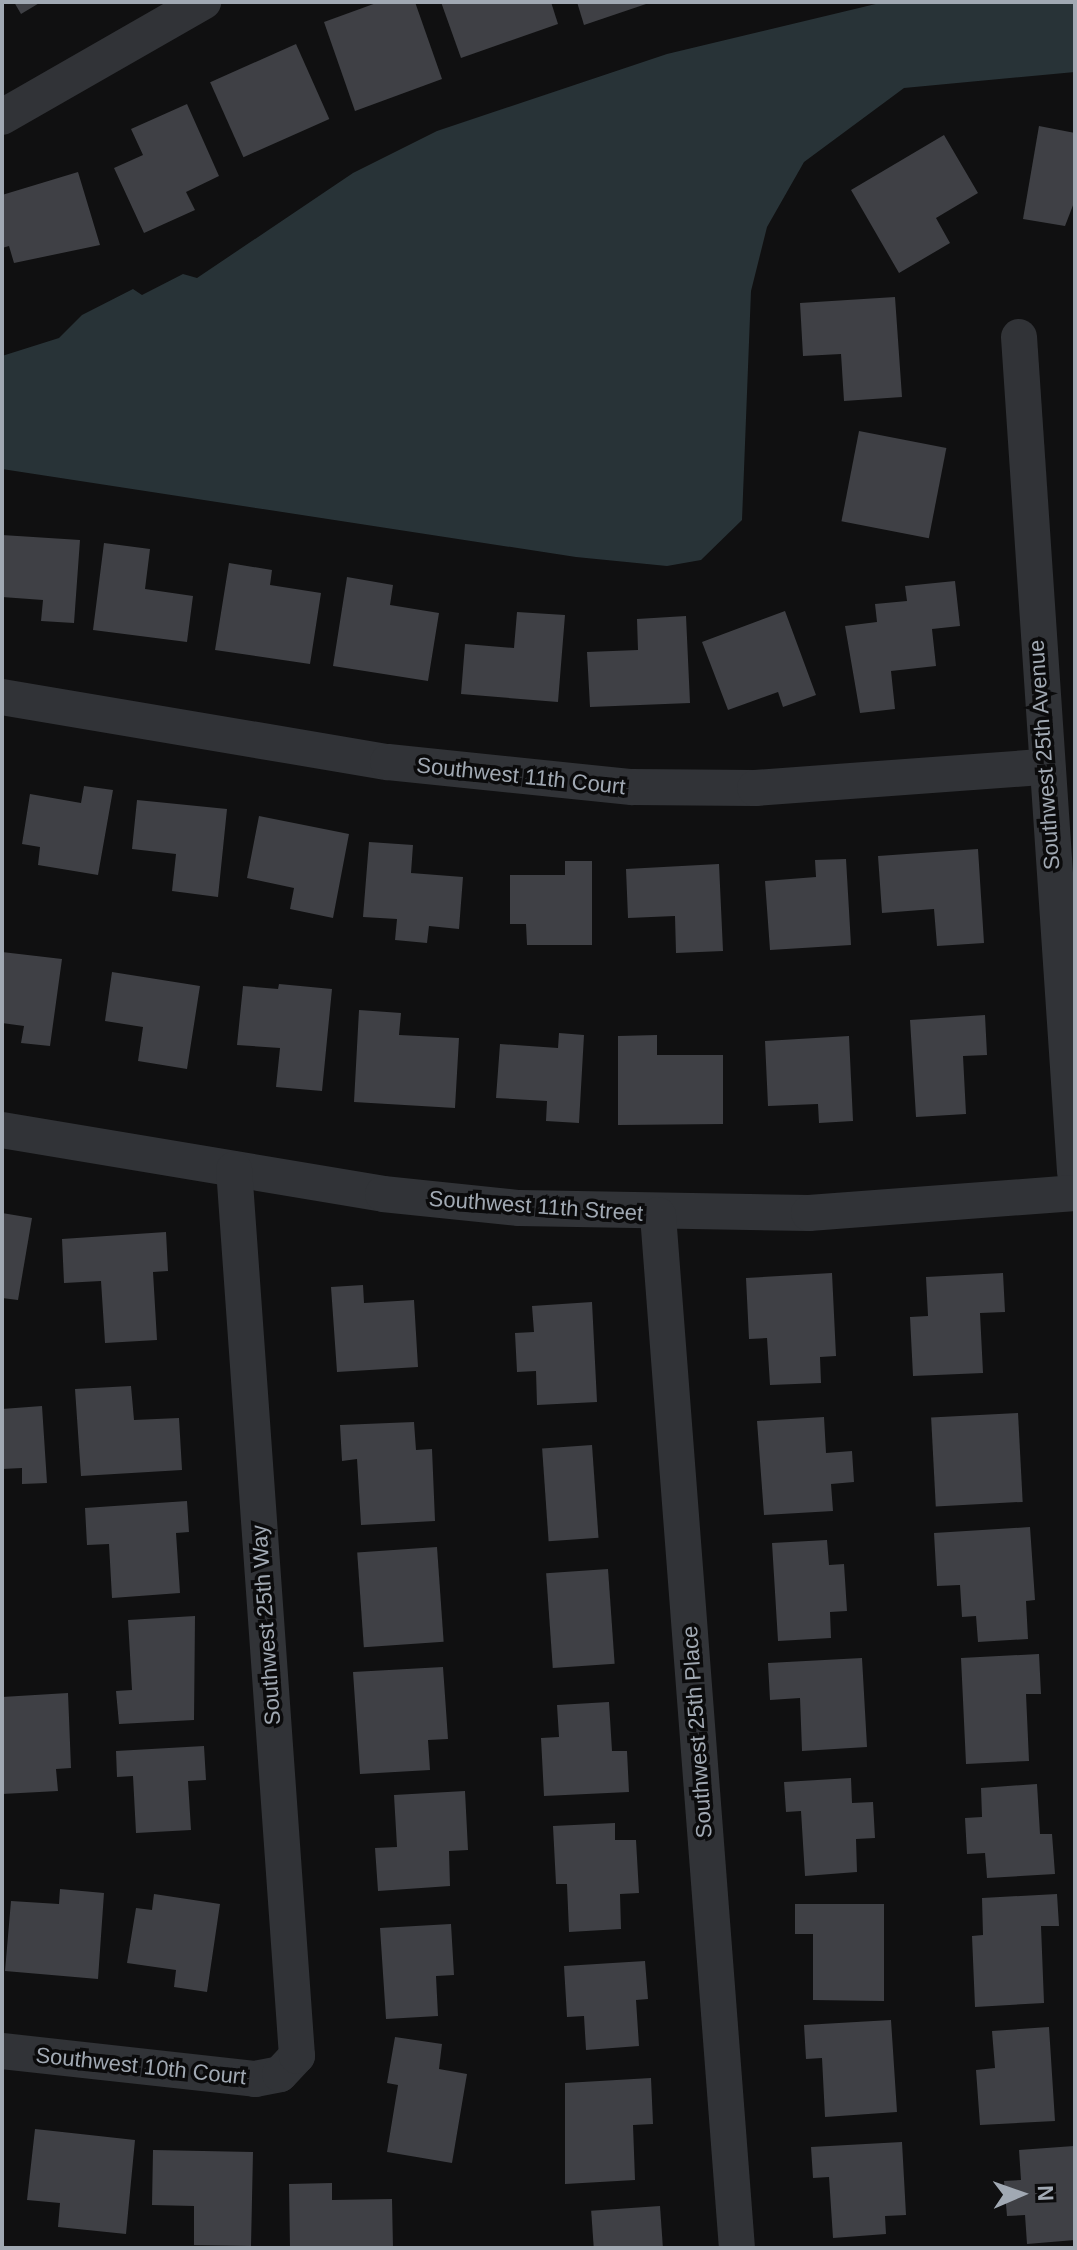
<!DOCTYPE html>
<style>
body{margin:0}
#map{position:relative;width:1077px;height:2250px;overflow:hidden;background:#101011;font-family:Arial,sans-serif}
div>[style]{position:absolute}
.water>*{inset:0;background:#283337}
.building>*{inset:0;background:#3f4045;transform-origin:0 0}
.street>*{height:36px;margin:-18px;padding:0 18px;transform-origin:18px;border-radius:18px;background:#313337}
span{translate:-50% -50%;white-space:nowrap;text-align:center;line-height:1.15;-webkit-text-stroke:7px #0b0b0c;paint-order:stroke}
.street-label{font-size:22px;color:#a1a9b3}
.frame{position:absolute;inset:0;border:4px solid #a1a9b3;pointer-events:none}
.north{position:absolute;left:981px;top:2154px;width:80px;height:80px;-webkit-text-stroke:6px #0b0b0c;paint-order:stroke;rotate:88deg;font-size:22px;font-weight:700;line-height:32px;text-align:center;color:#a1a9b3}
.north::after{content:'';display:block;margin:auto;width:28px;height:36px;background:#a1a9b3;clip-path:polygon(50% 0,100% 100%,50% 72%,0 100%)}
</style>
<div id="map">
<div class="water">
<i style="clip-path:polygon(884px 2px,1075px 2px,1075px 72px,904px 88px,804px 162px,767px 227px,751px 291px,742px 520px,701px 560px,667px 566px,576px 557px,2px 469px,2px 356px,59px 338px,82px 315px,133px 289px,142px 295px,183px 274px,197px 278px,353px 173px,437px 131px,667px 54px)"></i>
</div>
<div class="building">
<i style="clip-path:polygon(14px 2px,41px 2px,21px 14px)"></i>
<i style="clip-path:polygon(379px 2px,415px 2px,442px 79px,355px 111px,324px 22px)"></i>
<i style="clip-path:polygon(441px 2px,551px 2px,558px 24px,461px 58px)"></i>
<i style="clip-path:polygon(577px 2px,649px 2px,649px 3px,584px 25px)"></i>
<i style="left:296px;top:44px;width:82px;height:94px;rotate:66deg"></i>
<i style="clip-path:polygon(187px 104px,219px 176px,186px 192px,195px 210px,144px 233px,114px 168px,143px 155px,131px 129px)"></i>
<i style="clip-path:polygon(1039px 126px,1075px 133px,1075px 200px,1065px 226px,1023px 219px)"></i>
<i style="clip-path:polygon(944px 135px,978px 193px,936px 218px,950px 243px,899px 273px,851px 190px)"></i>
<i style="clip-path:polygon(78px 172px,100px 245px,14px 263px,9px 246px,2px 248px,2px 195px)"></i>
<i style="clip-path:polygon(895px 297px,902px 397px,844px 401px,841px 354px,803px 356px,800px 303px)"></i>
<i style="left:859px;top:431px;width:89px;height:92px;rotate:11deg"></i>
<i style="clip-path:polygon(2px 535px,80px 540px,74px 623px,41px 621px,43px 600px,2px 597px)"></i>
<i style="clip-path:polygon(104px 543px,150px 549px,145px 589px,193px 596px,187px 642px,93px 630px)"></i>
<i style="clip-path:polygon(229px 563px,272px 570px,270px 585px,321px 593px,310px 664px,215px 650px)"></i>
<i style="clip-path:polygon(347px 577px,393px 585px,390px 605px,439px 613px,428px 681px,333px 666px)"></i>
<i style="clip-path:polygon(955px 581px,960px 626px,932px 629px,936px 666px,891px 671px,895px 709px,860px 713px,845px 626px,877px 622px,875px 604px,907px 601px,905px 586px)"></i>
<i style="clip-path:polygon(785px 611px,816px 695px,783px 707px,778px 692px,728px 710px,702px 642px)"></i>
<i style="clip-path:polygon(517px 612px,565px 615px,558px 702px,461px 694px,465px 644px,514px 648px)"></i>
<i style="clip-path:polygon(686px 616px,690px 703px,590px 707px,587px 652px,638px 650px,637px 619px)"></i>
<i style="clip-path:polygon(84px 786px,113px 790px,98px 875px,38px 865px,40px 847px,22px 844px,30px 794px,81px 803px)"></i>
<i style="clip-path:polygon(137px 800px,227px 809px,218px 897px,172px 891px,176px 854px,132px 849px)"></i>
<i style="clip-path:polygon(259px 816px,349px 834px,333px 918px,290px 909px,294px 888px,247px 878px)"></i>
<i style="clip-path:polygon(369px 842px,413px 845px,411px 873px,463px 877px,459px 929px,429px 926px,427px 943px,395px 940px,397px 919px,363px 917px)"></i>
<i style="clip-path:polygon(978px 849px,984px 943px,937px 946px,934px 909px,882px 913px,878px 856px)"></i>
<i style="clip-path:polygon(846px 859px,851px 945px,770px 950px,765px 881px,816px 877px,815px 860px)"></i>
<i style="clip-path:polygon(565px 861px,592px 861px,592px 945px,527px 945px,526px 924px,510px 924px,510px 875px,565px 875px)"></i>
<i style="clip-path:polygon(719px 864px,723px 951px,676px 953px,675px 916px,628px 918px,626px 869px)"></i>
<i style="clip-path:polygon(2px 952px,62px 959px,50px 1046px,21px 1043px,24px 1026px,2px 1023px)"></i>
<i style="clip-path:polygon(112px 972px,200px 986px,187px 1069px,138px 1061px,143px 1027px,105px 1021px)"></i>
<i style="clip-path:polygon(279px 984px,332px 989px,322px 1091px,276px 1087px,280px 1048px,237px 1045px,243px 986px,278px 989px)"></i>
<i style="clip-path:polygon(359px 1010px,401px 1013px,399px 1035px,459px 1038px,455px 1108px,354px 1102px)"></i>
<i style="clip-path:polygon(985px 1015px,987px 1055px,963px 1056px,966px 1114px,916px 1117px,910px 1020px)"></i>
<i style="clip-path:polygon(559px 1033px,584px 1035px,579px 1123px,546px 1121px,547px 1101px,496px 1098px,500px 1044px,558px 1048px)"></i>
<i style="clip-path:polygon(657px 1035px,657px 1055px,723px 1055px,723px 1124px,618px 1125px,618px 1036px)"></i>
<i style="clip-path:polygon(849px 1036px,853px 1121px,819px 1123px,818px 1104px,768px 1106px,765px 1041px)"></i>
<i style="clip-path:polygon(2px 1213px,32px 1218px,18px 1300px,2px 1298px)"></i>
<i style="clip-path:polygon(166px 1232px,168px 1271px,153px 1272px,157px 1340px,105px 1343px,101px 1281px,64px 1283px,62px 1239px)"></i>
<i style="clip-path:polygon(832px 1273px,836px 1356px,820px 1357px,821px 1383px,770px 1385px,767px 1338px,749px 1339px,746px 1278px)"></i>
<i style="clip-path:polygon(1003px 1273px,1005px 1312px,980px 1313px,983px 1373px,913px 1376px,910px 1317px,928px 1316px,926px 1277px)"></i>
<i style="clip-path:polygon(363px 1285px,364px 1303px,414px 1300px,418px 1367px,337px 1372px,331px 1287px)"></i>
<i style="clip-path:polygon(592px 1302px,597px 1402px,537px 1405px,536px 1371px,517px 1372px,515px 1333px,534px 1332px,532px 1306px)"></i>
<i style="clip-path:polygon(131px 1386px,134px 1420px,179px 1418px,182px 1470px,81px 1476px,75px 1389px)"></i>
<i style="clip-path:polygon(42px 1406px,47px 1483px,22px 1484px,22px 1468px,2px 1469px,2px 1409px)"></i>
<i style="left:1018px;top:1413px;width:89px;height:87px;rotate:87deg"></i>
<i style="clip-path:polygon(824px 1417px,826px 1453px,852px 1451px,854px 1482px,831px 1484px,833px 1511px,764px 1515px,757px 1421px)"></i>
<i style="clip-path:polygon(414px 1422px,416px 1450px,432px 1449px,435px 1521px,361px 1525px,357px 1459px,342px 1461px,340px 1425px)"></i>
<i style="left:592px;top:1445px;width:93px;height:50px;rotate:86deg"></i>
<i style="clip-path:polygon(187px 1501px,189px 1532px,176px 1533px,180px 1593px,112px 1598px,109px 1544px,87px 1545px,85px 1508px)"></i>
<i style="clip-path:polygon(1030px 1527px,1035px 1600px,1026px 1601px,1028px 1639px,978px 1642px,976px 1616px,962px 1617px,960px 1585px,937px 1586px,934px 1533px)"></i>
<i style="clip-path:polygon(827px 1540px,829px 1565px,844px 1564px,847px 1611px,830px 1612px,831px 1638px,778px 1641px,772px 1543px)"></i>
<i style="left:437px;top:1547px;width:95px;height:80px;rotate:86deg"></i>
<i style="left:608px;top:1569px;width:95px;height:62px;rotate:86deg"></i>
<i style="clip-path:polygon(195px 1616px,194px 1720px,119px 1724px,116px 1691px,132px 1690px,128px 1620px)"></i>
<i style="clip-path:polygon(1039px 1654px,1041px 1694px,1026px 1694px,1029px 1761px,966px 1764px,961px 1658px)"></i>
<i style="clip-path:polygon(862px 1658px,867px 1747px,802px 1751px,800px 1698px,770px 1700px,768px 1663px)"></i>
<i style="clip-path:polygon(443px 1667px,448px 1739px,428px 1740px,430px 1770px,360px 1774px,353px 1672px)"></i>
<i style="clip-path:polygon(68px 1693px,71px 1768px,56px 1769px,58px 1791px,2px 1794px,2px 1697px)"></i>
<i style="clip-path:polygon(609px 1702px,612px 1751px,627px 1751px,629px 1792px,544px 1796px,541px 1738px,559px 1737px,557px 1705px)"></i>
<i style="clip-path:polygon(204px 1746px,206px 1780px,188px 1781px,191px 1830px,136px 1833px,133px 1776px,117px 1777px,116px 1751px)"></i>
<i style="clip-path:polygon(851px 1778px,852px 1803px,873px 1802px,875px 1838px,856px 1839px,857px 1872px,805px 1876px,801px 1811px,786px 1812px,784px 1782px)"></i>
<i style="clip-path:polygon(1037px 1784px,1040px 1834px,1052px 1834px,1055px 1874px,987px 1878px,985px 1853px,967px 1854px,965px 1818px,982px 1817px,981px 1788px)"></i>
<i style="clip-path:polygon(465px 1791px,468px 1850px,449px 1851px,450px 1886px,378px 1891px,375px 1848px,397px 1847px,394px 1795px)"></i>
<i style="clip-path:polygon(615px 1823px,615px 1840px,636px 1840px,639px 1893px,620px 1894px,621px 1929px,569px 1932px,567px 1884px,556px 1884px,553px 1826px)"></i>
<i style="clip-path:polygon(60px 1889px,104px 1893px,98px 1979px,5px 1971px,11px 1901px,59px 1904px)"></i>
<i style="clip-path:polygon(154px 1894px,220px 1904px,207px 1992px,174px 1987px,176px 1970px,127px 1963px,136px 1908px,152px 1910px)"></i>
<i style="clip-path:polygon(1057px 1894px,1059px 1926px,1041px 1926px,1044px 2003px,975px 2007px,972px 1936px,983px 1935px,982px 1898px)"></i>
<i style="clip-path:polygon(795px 1904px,884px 1904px,884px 2001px,813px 2000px,813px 1934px,795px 1934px)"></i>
<i style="clip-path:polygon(451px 1924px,454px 1975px,436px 1976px,438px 2016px,386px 2019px,380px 1928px)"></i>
<i style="clip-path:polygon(645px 1961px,648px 1999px,636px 2000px,639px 2046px,586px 2050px,584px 2016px,567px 2017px,564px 1966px)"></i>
<i style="clip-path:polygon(891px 2020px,897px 2112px,825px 2117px,822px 2058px,806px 2059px,804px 2025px)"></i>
<i style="clip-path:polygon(1049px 2027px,1055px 2121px,980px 2125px,976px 2070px,995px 2068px,992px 2031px)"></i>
<i style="clip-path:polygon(395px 2037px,442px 2044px,439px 2069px,467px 2074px,452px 2163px,387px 2152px,398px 2085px,387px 2083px)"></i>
<i style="clip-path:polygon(651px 2078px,653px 2124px,633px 2125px,635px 2180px,565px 2184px,565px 2083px)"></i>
<i style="clip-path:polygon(35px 2129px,135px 2140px,126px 2234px,58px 2227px,60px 2203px,27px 2200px)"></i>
<i style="clip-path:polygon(902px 2142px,906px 2215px,885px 2216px,886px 2234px,833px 2238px,829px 2177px,813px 2178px,811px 2147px)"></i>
<i style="clip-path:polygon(1074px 2146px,1075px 2240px,1027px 2244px,1025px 2215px,1007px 2216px,1004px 2181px,1021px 2180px,1019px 2150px)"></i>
<i style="clip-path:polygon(153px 2150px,253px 2152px,251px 2246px,194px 2245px,194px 2206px,152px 2205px)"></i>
<i style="clip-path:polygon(332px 2183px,332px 2200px,392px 2199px,393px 2248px,290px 2248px,289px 2184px)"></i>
<i style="left:660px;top:2206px;width:42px;height:69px;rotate:86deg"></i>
</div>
<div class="street">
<i style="left:2px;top:117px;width:232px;rotate:-29.8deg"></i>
<i style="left:1019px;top:337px;width:837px;rotate:86.16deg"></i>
<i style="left:2px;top:697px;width:391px;rotate:9.6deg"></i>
<i style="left:388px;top:762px;width:245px;rotate:5.9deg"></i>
<i style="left:632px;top:787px;width:123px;rotate:0.5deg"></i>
<i style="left:755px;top:788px;width:290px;rotate:-4.2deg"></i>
<i style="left:2px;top:1130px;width:386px;rotate:9.5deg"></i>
<i style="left:383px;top:1194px;width:137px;rotate:5.9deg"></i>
<i style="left:519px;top:1208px;width:290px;rotate:1deg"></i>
<i style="left:809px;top:1213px;width:267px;rotate:-4.3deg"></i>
<i style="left:658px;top:1215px;width:1036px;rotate:85.63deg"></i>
<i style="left:2px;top:2051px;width:255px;rotate:6.3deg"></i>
<i style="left:255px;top:2079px;width:25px;rotate:-11deg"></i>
<i style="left:280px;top:2074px;width:25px;rotate:-47deg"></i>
<i style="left:297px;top:2056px;width:889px;rotate:-94.06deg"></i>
</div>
<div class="street-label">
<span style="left:1044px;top:755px;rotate:-94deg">Southwest 25th Avenue</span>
<span style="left:521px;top:776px;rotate:6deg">Southwest 11th Court</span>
<span style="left:536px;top:1206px;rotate:4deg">Southwest 11th Street</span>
<span style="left:266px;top:1625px;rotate:-94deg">Southwest 25th Way</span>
<span style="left:697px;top:1732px;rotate:-94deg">Southwest 25th Place</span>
<span style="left:141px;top:2066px;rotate:6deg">Southwest 10th Court</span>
</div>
<div class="frame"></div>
<div class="north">N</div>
</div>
